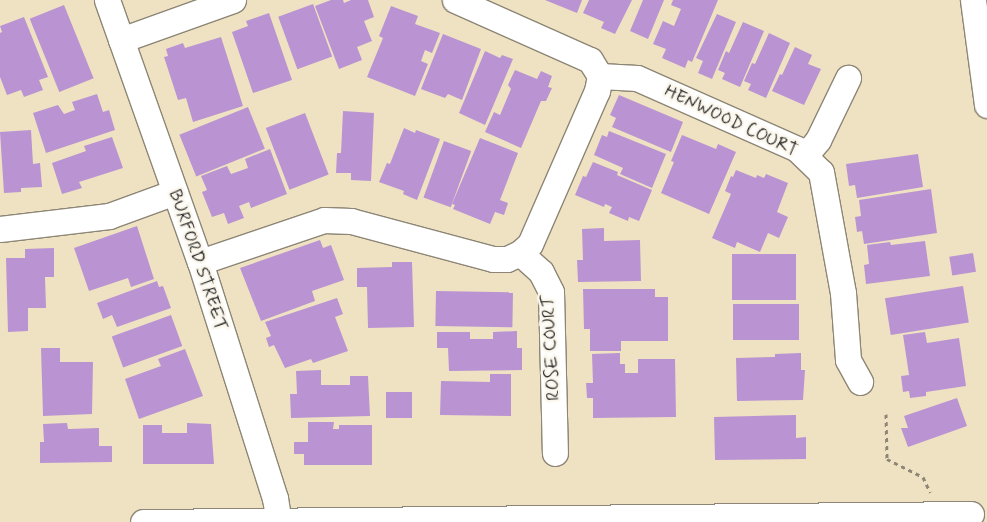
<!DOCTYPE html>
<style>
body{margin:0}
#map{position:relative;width:987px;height:522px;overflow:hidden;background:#efe2c2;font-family:Mynerve,sans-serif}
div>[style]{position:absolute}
.building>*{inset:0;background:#ba93d3;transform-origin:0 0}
.path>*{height:3px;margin-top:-1.5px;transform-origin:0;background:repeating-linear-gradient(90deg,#8d8676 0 4px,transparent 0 8px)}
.roads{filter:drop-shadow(1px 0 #8d8676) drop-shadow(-1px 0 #8d8676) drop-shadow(0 1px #8d8676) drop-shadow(0 -1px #8d8676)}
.minor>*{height:25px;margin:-12.5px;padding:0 12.5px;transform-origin:12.5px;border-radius:12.5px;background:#fff}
span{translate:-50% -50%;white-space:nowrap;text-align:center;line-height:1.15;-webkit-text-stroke:5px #fbf7ec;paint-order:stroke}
.street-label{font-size:18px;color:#2b2b2b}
</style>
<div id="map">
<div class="building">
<i style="clip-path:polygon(331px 0,343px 0,344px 3px,351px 0,368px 0,374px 17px,364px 21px,372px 41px,357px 47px,362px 60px,339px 69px,315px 6px)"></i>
<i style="clip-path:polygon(545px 0,582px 0,577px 13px)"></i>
<i style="clip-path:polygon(589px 0,632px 0,615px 34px,601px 28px,604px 22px,583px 13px)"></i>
<i style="clip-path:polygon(643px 0,664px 0,648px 39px,630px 31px)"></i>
<i style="clip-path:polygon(673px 0,718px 0,692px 62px,688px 60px,685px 68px,662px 58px,666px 49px,653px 44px,663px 21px,674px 26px,681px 9px,671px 5px)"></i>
<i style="left:313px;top:4px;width:56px;height:37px;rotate:70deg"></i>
<i style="left:64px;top:5px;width:79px;height:37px;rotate:68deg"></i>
<i style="clip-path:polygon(391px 6px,418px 16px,415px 24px,440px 33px,432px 53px,425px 50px,421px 61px,428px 64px,415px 96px,367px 77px,383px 38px,379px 36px)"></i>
<i style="clip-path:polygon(269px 13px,292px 80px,253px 93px,232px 32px,248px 26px,246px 21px)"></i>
<i style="clip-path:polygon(717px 14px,736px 22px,712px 79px,698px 73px,703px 61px,696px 58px)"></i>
<i style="clip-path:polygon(24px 17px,48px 77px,39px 80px,43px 90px,24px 97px,21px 90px,7px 95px,0 77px,0 33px,2px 32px,0 26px)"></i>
<i style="clip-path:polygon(743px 22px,764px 31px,740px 87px,722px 79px,725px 73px,718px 70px,726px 51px,729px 53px)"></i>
<i style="clip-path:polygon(769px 33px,790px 43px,766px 98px,748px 90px,751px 84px,744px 81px,752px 63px,755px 64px)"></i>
<i style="clip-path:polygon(443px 34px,481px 49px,462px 100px,448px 94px,445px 98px,421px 89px)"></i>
<i style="clip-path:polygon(221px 37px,243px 106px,193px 122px,186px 98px,178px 100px,164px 57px,168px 56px,166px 49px,183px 43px,185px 48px)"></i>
<i style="clip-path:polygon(795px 47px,812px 55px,808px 64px,821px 69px,804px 105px,772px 91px,780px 74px,782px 75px)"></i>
<i style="clip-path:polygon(485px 51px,500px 58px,502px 55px,513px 59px,485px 125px,459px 113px)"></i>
<i style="clip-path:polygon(515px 70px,537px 79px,541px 71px,552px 76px,548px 87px,552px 88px,546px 101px,541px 101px,521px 148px,485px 132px,494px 112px,500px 115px,511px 89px,508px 85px)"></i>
<i style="clip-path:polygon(97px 94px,103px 112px,109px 110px,115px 130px,46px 153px,33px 113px,58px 105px,64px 114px,75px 110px,72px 102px)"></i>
<i style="clip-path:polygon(619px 95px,683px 122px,671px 152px,612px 127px,616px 118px,610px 115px)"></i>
<i style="left:248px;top:107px;width:45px;height:74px;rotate:68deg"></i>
<i style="clip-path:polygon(343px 111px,374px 113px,371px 181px,351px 180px,351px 173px,336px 173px,337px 153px,341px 153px)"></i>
<i style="left:305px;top:113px;width:66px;height:42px;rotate:69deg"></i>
<i style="clip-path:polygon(404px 128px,415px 133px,416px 130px,440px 139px,417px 200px,403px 194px,404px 191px,379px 182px,387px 163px,390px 164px)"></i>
<i style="clip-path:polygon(31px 130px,33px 164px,40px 163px,42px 187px,21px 188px,21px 192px,4px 193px,0 132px)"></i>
<i style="clip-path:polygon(609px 131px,666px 154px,652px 188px,620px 174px,623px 168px,594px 155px,602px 135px,607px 137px)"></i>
<i style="clip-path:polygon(682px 135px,716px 149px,718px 144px,736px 152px,709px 214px,661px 193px,674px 162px,671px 161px)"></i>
<i style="clip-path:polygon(112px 137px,123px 168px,79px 182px,82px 188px,62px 194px,52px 163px,86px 151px,84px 146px)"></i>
<i style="clip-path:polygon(480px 138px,518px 153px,500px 200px,508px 203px,504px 215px,495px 212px,490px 224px,453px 209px,455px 205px,452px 204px)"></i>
<i style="left:444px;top:141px;width:29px;height:60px;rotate:20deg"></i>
<i style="clip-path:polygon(270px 149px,287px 194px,251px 208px,249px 202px,239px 206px,244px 218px,228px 224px,224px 213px,212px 217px,202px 192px,207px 190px,201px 176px,227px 166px,231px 174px,248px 168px,245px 159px)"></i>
<i style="clip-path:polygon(918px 154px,923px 187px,857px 198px,855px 185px,849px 186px,846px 164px)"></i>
<i style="clip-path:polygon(593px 162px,618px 172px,617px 175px,652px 190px,639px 221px,629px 217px,628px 221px,609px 213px,612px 207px,605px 204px,604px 207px,575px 195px,583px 176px,586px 177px)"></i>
<i style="clip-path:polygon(736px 170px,756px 178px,757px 175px,764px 178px,766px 174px,788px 183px,777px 212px,788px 217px,779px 238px,768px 233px,760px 252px,737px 242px,735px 248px,712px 238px,731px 194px,725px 191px,731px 176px,733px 177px)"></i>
<i style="clip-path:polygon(931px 189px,937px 233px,864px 244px,862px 231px,857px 232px,855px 217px,861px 216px,859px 200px)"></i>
<i style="clip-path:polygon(137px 226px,154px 279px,131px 287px,128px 278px,89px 291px,74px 248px)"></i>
<i style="clip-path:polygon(604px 228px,604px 241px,640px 240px,641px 281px,578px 282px,577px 260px,583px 260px,582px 229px)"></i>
<i style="clip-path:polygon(320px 240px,323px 248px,331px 245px,344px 280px,312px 291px,315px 301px,261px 321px,240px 268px)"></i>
<i style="clip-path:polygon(925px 241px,930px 276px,866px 284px,864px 265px,869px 264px,867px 245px,890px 242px,891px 245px)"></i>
<i style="clip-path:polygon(54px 248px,54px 277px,45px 277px,46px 308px,28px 308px,28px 331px,8px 332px,6px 258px,25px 258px,25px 249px)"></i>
<i style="left:973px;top:253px;width:19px;height:24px;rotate:81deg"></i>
<i style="left:732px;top:254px;width:64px;height:46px"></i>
<i style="clip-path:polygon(392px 262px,412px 262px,414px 327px,368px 328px,367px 287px,357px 287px,357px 268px,392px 267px)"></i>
<i style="clip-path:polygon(157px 281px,159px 287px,163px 286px,171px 308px,117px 327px,112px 315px,103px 319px,97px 303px)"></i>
<i style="left:963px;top:286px;width:37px;height:79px;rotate:81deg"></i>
<i style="clip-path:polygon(583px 289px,655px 289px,655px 297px,668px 297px,668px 341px,621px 341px,621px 351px,590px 351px,590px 329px,584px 329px)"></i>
<i style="left:436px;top:291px;width:77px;height:35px;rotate:1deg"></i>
<i style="clip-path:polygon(337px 298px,343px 314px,335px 317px,348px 351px,313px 363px,311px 359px,285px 368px,274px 345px,269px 347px,266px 338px,271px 336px,265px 322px)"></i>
<i style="left:733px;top:304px;width:66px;height:36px"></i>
<i style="left:171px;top:315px;width:33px;height:63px;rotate:70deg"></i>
<i style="clip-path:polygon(517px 331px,517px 348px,522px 348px,522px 370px,449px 371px,448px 348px,437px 348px,437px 332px,470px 332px,470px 339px,493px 339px,493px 332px)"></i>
<i style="clip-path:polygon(925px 332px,927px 343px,959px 338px,966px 386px,926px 392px,926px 396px,910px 398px,909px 391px,903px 392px,901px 376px,909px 375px,903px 335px)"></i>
<i style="clip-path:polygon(41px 348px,60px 348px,60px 362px,93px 362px,92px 414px,43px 416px)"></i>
<i style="clip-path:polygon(185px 349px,203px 396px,139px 419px,125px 379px,161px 366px,158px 359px)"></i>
<i style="clip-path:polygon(620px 353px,620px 364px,625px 364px,625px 373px,638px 373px,638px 359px,675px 359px,676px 417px,593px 418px,593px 398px,587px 398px,586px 383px,593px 383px,592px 354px)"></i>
<i style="clip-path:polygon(801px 353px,801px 370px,805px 370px,803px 400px,737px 401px,736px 358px,775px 357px,775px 354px)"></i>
<i style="clip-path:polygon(321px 370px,321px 385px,350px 385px,350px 376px,368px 376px,370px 416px,291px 418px,290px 394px,297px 394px,296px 371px)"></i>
<i style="clip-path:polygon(490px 374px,511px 374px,511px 416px,440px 415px,441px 381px,490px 382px)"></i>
<i style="left:386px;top:392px;width:26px;height:26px"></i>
<i style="clip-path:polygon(957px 398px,967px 426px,908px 447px,901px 428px,908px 428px,904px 416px)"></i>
<i style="clip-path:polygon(796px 415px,796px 438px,806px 437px,806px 459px,715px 460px,714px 417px)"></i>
<i style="clip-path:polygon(308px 422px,334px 422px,333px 429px,339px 429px,339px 425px,372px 425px,372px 465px,304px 465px,304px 454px,294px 454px,294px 442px,308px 442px)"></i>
<i style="clip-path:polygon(67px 423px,68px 429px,99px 428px,99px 446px,112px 446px,112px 462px,40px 463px,40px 442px,44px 442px,43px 424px)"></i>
<i style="clip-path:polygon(187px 423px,211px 424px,214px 464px,143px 464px,143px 425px,162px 425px,162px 433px,187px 433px)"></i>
</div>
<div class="path">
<i style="left:886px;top:414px;width:45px;rotate:88.7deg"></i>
<i style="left:887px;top:459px;width:40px;rotate:26.6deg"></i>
<i style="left:923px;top:477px;width:17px;rotate:65deg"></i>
</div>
<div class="roads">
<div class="minor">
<i style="left:107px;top:0;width:278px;rotate:70.5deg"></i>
<i style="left:200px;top:262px;width:248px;rotate:72.4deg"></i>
<i style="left:275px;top:498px;width:24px;rotate:81deg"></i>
<i style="left:973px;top:0;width:106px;rotate:82.4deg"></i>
<i style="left:121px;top:40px;width:119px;rotate:-19.7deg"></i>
<i style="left:600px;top:76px;width:37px;rotate:3deg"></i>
<i style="left:637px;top:78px;width:175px;rotate:23.9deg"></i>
<i style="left:797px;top:149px;width:33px;rotate:44deg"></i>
<i style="left:821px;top:172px;width:123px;rotate:79.7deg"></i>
<i style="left:843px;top:293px;width:67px;rotate:85.7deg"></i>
<i style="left:848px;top:360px;width:25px;rotate:61deg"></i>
<i style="left:805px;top:156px;width:21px;rotate:-51deg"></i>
<i style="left:818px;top:140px;width:69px;rotate:-64.2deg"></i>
<i style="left:0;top:229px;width:110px;rotate:-6.8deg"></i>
<i style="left:109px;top:216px;width:70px;rotate:-20deg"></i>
<i style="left:520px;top:253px;width:28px;rotate:42deg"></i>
<i style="left:541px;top:272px;width:22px;rotate:63deg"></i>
<i style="left:551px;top:292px;width:161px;rotate:88.6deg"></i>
<i style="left:200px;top:262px;width:131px;rotate:-18.7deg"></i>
<i style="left:324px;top:220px;width:27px;rotate:2deg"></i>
<i style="left:351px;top:221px;width:147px;rotate:15deg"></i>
<i style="left:493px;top:259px;width:14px"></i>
<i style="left:507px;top:259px;width:14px;rotate:-25deg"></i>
<i style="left:520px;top:253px;width:13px;rotate:-42deg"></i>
<i style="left:530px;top:244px;width:167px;rotate:-66.4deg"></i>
<i style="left:597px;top:91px;width:15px;rotate:-79deg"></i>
<i style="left:600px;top:76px;width:19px;rotate:-122deg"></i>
<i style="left:590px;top:60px;width:148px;rotate:-156deg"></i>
<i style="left:143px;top:522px;width:828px;rotate:-0.55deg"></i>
</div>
</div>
<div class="street-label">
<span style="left:731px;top:121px;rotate:25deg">HENWOOD COURT</span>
<span style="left:198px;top:260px;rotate:71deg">BURFORD STREET</span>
<span style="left:551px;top:348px;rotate:-93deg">ROSE COURT</span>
</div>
</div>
